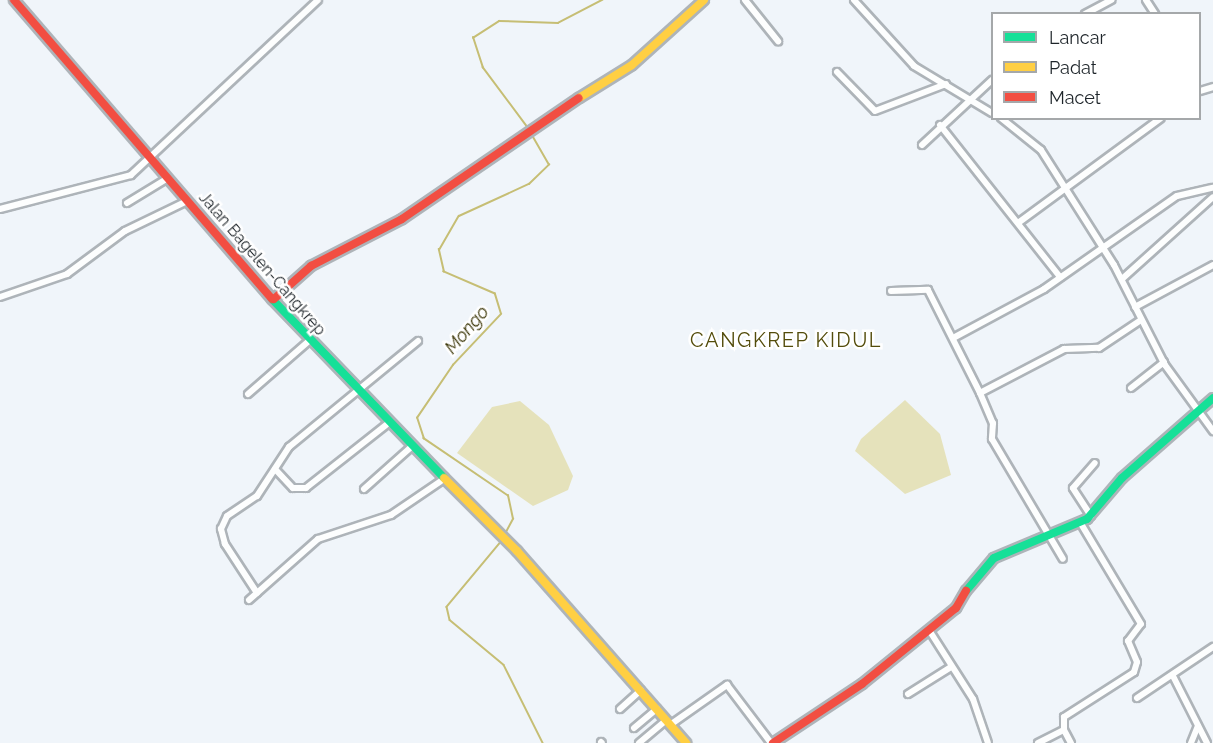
<!DOCTYPE html>
<style>
body{margin:0}
#map{position:relative;width:1213px;height:743px;overflow:hidden;background:#f0f5fa;font-family:Raleway,sans-serif}
div>[style]{position:absolute}
.green>*{inset:0;background:#e5e2bb}
.stream>*{height:1.5px;margin:-0.75px;padding:0 0.75px;transform-origin:0.75px;border-radius:0.75px;background:#c6be74}
.roads{filter:drop-shadow(2px 0 #aeb4b9) drop-shadow(-2px 0 #aeb4b9) drop-shadow(0 2px #aeb4b9) drop-shadow(0 -2px #aeb4b9)}
.street>*{height:6px;margin:-3px;padding:0 3px;transform-origin:3px;border-radius:3px;background:#fdfefe}
.fast>*{height:8px;margin:-4px;padding:0 4px;transform-origin:4px;border-radius:4px;background:#16e098}
.slow>*{height:8px;margin:-4px;padding:0 4px;transform-origin:4px;border-radius:4px;background:#ffcf43}
.jam>*{height:8px;margin:-4px;padding:0 4px;transform-origin:4px;border-radius:4px;background:#f24e42}
span{translate:-50% -50%;white-space:nowrap;text-align:center;line-height:1.15;-webkit-text-stroke:5px #fff;paint-order:stroke}
.street-label{font-size:16px;color:#1e252a}
.water-label{font-size:18px;color:#3d380a;font-style:italic}
.quarter-label{font-size:20px;color:#534c0b;letter-spacing:1.5px}
.legend{position:absolute;left:991px;top:12px;width:210px;height:108px;box-sizing:border-box;background:#fff;border:2px solid #a5a8aa;margin:0;padding:8px 10px;list-style:none;font-size:18px;color:#1e252a}
.legend li{display:flex;align-items:center;gap:12px;height:30px}
.legend b{width:30px;border:2px solid #a5a8aa}
</style>
<div id="map">
<div class="green">
<i style="clip-path:polygon(905px 400px,940px 434px,951px 475px,905px 494px,855px 451px,861px 439px)"></i>
<i style="clip-path:polygon(520px 401px,549px 425px,573px 476px,568px 490px,533px 506px,457px 453px,492px 407px)"></i>
</div>
<div class="stream">
<i style="left:527px;top:127px;width:74px;rotate:-126.7deg"></i>
<i style="left:483px;top:68px;width:32px;rotate:-108deg"></i>
<i style="left:473px;top:38px;width:31px;rotate:-33deg"></i>
<i style="left:499px;top:21px;width:59px;rotate:1.9deg"></i>
<i style="left:558px;top:23px;width:50px;rotate:-27.6deg"></i>
<i style="left:505px;top:534px;width:17px;rotate:-62deg"></i>
<i style="left:513px;top:519px;width:24px;rotate:-102deg"></i>
<i style="left:508px;top:496px;width:102px;rotate:-145.8deg"></i>
<i style="left:424px;top:439px;width:22px;rotate:-108deg"></i>
<i style="left:417px;top:418px;width:64px;rotate:-55.8deg"></i>
<i style="left:453px;top:365px;width:70px;rotate:-46.7deg"></i>
<i style="left:501px;top:314px;width:21px;rotate:-107deg"></i>
<i style="left:495px;top:294px;width:56px;rotate:-156.7deg"></i>
<i style="left:444px;top:272px;width:23px;rotate:-103deg"></i>
<i style="left:439px;top:250px;width:39px;rotate:-60deg"></i>
<i style="left:459px;top:216px;width:77px;rotate:-24.6deg"></i>
<i style="left:529px;top:184px;width:28px;rotate:-44deg"></i>
<i style="left:549px;top:165px;width:36px;rotate:-120deg"></i>
<i style="left:502px;top:541px;width:86px;rotate:129.8deg"></i>
<i style="left:447px;top:607px;width:13px;rotate:77deg"></i>
<i style="left:450px;top:620px;width:70px;rotate:39.8deg"></i>
<i style="left:504px;top:665px;width:87px;rotate:63.4deg"></i>
</div>
<div class="roads">
<div class="street">
<i style="left:745px;top:0;width:53px;rotate:51.2deg"></i>
<i style="left:854px;top:0;width:89px;rotate:47.7deg"></i>
<i style="left:914px;top:66px;width:91px;rotate:31.1deg"></i>
<i style="left:1146px;top:0;width:17px;rotate:57deg"></i>
<i style="left:1085px;top:14px;width:30px;rotate:-28deg"></i>
<i style="left:837px;top:72px;width:54px;rotate:45.7deg"></i>
<i style="left:875px;top:111px;width:76px;rotate:-20.8deg"></i>
<i style="left:1200px;top:91px;width:14px;rotate:-17deg"></i>
<i style="left:1001px;top:118px;width:51px;rotate:38.7deg"></i>
<i style="left:1041px;top:150px;width:136px;rotate:57.6deg"></i>
<i style="left:1114px;top:265px;width:112px;rotate:63deg"></i>
<i style="left:1165px;top:365px;width:82px;rotate:54deg"></i>
<i style="left:940px;top:125px;width:194px;rotate:51.7deg"></i>
<i style="left:922px;top:145px;width:96px;rotate:-42.9deg"></i>
<i style="left:127px;top:203px;width:48px;rotate:-31.4deg"></i>
<i style="left:0;top:209px;width:135px;rotate:-14.5deg"></i>
<i style="left:131px;top:175px;width:256px;rotate:-43.1deg"></i>
<i style="left:1018px;top:223px;width:177px;rotate:-36.3deg"></i>
<i style="left:1122px;top:279px;width:122px;rotate:-42deg"></i>
<i style="left:891px;top:291px;width:37px;rotate:-2deg"></i>
<i style="left:928px;top:290px;width:115px;rotate:63.2deg"></i>
<i style="left:980px;top:393px;width:95px;rotate:-27.6deg"></i>
<i style="left:1064px;top:349px;width:35px;rotate:-2deg"></i>
<i style="left:1099px;top:348px;width:50px;rotate:-33.7deg"></i>
<i style="left:0;top:297px;width:71px;rotate:-18.9deg"></i>
<i style="left:67px;top:274px;width:72px;rotate:-36.6deg"></i>
<i style="left:125px;top:231px;width:69px;rotate:-25.8deg"></i>
<i style="left:1135px;top:307px;width:89px;rotate:-28.3deg"></i>
<i style="left:955px;top:337px;width:101px;rotate:-28.3deg"></i>
<i style="left:1044px;top:289px;width:162px;rotate:-35deg"></i>
<i style="left:1177px;top:196px;width:37px;rotate:-13deg"></i>
<i style="left:1131px;top:388px;width:42px;rotate:-38.2deg"></i>
<i style="left:980px;top:393px;width:33px;rotate:67deg"></i>
<i style="left:993px;top:423px;width:16px;rotate:94deg"></i>
<i style="left:992px;top:439px;width:139px;rotate:59.4deg"></i>
<i style="left:248px;top:394px;width:81px;rotate:-41deg"></i>
<i style="left:275px;top:469px;width:26px;rotate:47deg"></i>
<i style="left:293px;top:488px;width:13px"></i>
<i style="left:306px;top:488px;width:102px;rotate:-38.2deg"></i>
<i style="left:364px;top:489px;width:62px;rotate:-41.7deg"></i>
<i style="left:1091px;top:516px;width:33px;rotate:-123deg"></i>
<i style="left:1073px;top:488px;width:33px;rotate:-49deg"></i>
<i style="left:257px;top:593px;width:59px;rotate:-123.1deg"></i>
<i style="left:225px;top:544px;width:16px;rotate:-105deg"></i>
<i style="left:221px;top:529px;width:14px;rotate:-65deg"></i>
<i style="left:227px;top:516px;width:36px;rotate:-34deg"></i>
<i style="left:257px;top:496px;width:59px;rotate:-56.9deg"></i>
<i style="left:289px;top:447px;width:167px;rotate:-39.4deg"></i>
<i style="left:249px;top:600px;width:92px;rotate:-41.5deg"></i>
<i style="left:318px;top:539px;width:77px;rotate:-18.2deg"></i>
<i style="left:391px;top:515px;width:60px;rotate:-34.2deg"></i>
<i style="left:929px;top:630px;width:82px;rotate:57.5deg"></i>
<i style="left:973px;top:699px;width:46px;rotate:71.2deg"></i>
<i style="left:1173px;top:676px;width:75px;rotate:63.1deg"></i>
<i style="left:908px;top:694px;width:51px;rotate:-32.1deg"></i>
<i style="left:1137px;top:698px;width:92px;rotate:-33.9deg"></i>
<i style="left:620px;top:709px;width:28px;rotate:-42deg"></i>
<i style="left:670px;top:725px;width:70px;rotate:-35.1deg"></i>
<i style="left:727px;top:685px;width:73px;rotate:52.8deg"></i>
<i style="left:634px;top:728px;width:30px;rotate:-40deg"></i>
<i style="left:1064px;top:730px;width:13px;rotate:-90deg"></i>
<i style="left:1064px;top:717px;width:83px;rotate:-32.7deg"></i>
<i style="left:1134px;top:672px;width:10px;rotate:-73deg"></i>
<i style="left:1137px;top:662px;width:23px;rotate:-113deg"></i>
<i style="left:1128px;top:641px;width:21px;rotate:-53deg"></i>
<i style="left:1141px;top:624px;width:119px;rotate:-120.9deg"></i>
<i style="left:601px;top:742px;width:1px;rotate:45deg"></i>
<i style="left:639px;top:743px;width:35px;rotate:-40deg"></i>
<i style="left:1038px;top:743px;width:29px;rotate:-27deg"></i>
<i style="left:1064px;top:730px;width:15px;rotate:62deg"></i>
<i style="left:1191px;top:743px;width:18px;rotate:-68deg"></i>
</div>
<div class="fast">
<i style="left:272px;top:299px;width:248px;rotate:46.1deg"></i>
<i style="left:966px;top:591px;width:43px;rotate:-49.7deg"></i>
<i style="left:994px;top:558px;width:101px;rotate:-22.8deg"></i>
<i style="left:1087px;top:519px;width:54px;rotate:-49.5deg"></i>
<i style="left:1122px;top:478px;width:121px;rotate:-41.3deg"></i>
</div>
<div class="slow">
<i style="left:579px;top:98px;width:62px;rotate:-31.9deg"></i>
<i style="left:632px;top:65px;width:97px;rotate:-42.1deg"></i>
<i style="left:444px;top:478px;width:103px;rotate:45deg"></i>
<i style="left:517px;top:551px;width:256px;rotate:48.6deg"></i>
</div>
<div class="jam">
<i style="left:14px;top:0;width:395px;rotate:49.2deg"></i>
<i style="left:274px;top:299px;width:50px;rotate:-41.7deg"></i>
<i style="left:311px;top:266px;width:102px;rotate:-27.3deg"></i>
<i style="left:402px;top:219px;width:214px;rotate:-34.4deg"></i>
<i style="left:773px;top:743px;width:107px;rotate:-33.5deg"></i>
<i style="left:862px;top:684px;width:121px;rotate:-39deg"></i>
<i style="left:956px;top:608px;width:20px;rotate:-60deg"></i>
</div>
</div>
<div class="street-label">
<span style="left:262px;top:264px;rotate:49deg">Jalan Bagelen-Cangkrep</span>
</div>
<div class="water-label">
<span style="left:467px;top:330px;rotate:-49deg">Mongo</span>
</div>
<div class="quarter-label">
<span style="left:786px;top:340px">CANGKREP KIDUL</span>
</div>
<ul class="legend">
<li><b style="height:8px;background:#16e098"></b>Lancar</li>
<li><b style="height:8px;background:#ffcf43"></b>Padat</li>
<li><b style="height:8px;background:#f24e42"></b>Macet</li>
</ul>
</div>
